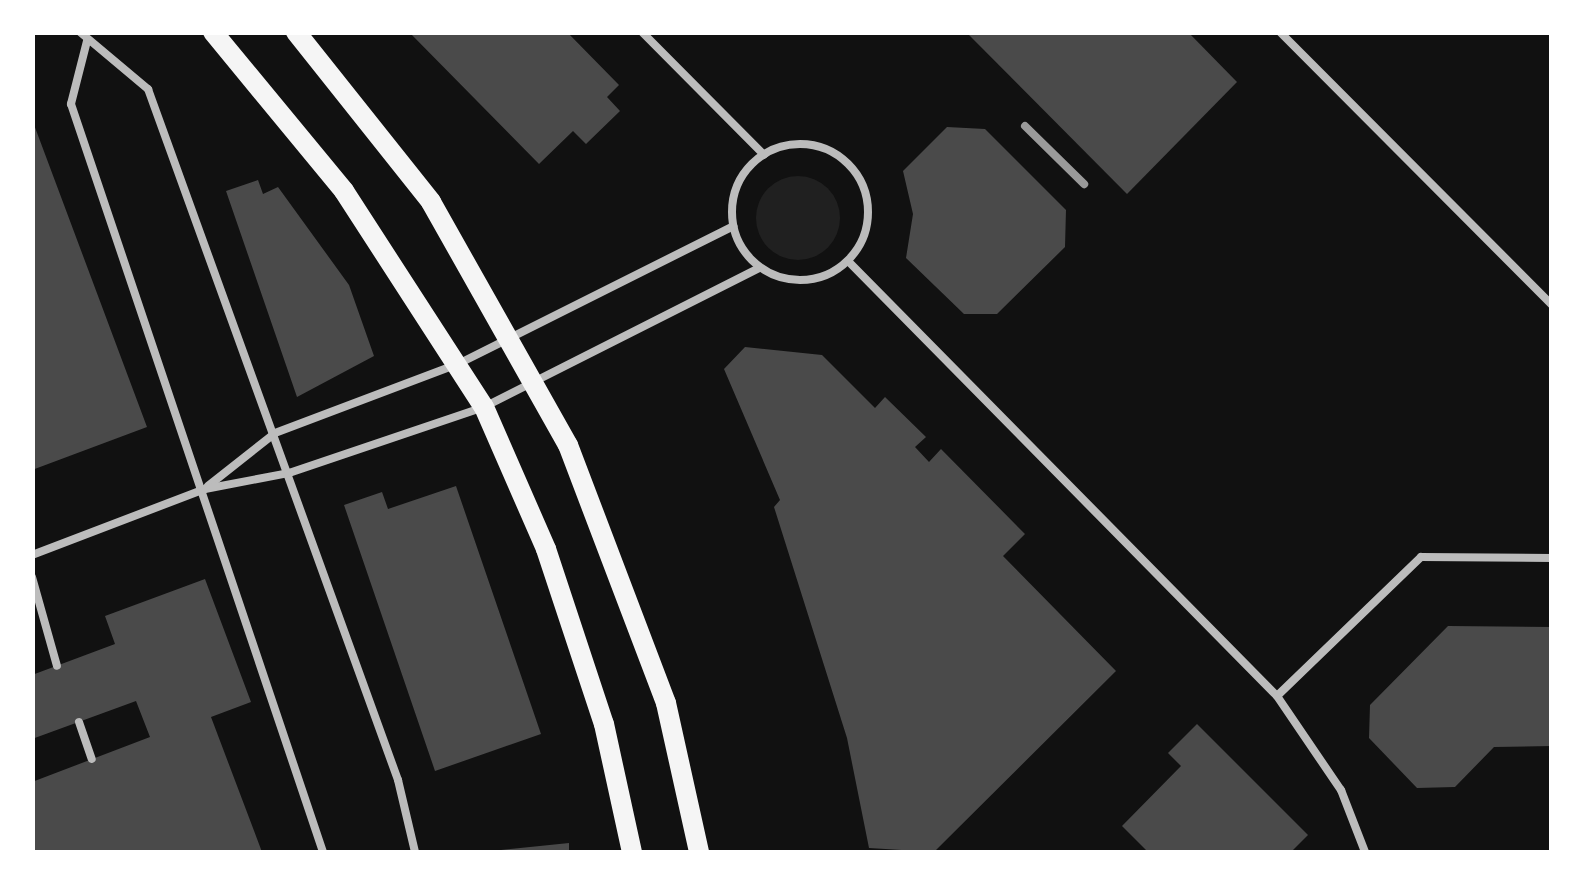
<!DOCTYPE html>
<style>
body{margin:0}
#map{position:relative;width:1584px;height:885px;overflow:hidden;background:#111;font-family:"Fira Sans Condensed",sans-serif}
div>[style]{position:absolute}
.green>*{inset:0;background:#202020}
.round{border-radius:50%}
.building>*{inset:0;background:#4a4a4a}
.service>*{height:8px;margin:-4px;padding:0 4px;transform-origin:4px;border-radius:4px;background:#bcbcbc}
.service>.ring{margin:-4px;padding:0;box-sizing:content-box;background:none;border:8px solid #bcbcbc;border-radius:50%}
.secondary>*{height:20px;margin:-10px;padding:0 10px;transform-origin:10px;border-radius:10px;background:#f5f5f5}
.rail>*{height:8px;margin:-4px;padding:0 4px;transform-origin:4px;border-radius:4px;background:#9a9a9a}
span{translate:-50% -50%;white-space:nowrap;text-align:center;line-height:1.15;-webkit-text-stroke:8px #fff;paint-order:stroke}
.frame{position:absolute;inset:0;border:35px solid #fff;pointer-events:none}
</style>
<div id="map">
<div class="green">
<i class="round" style="left:756px;top:176px;width:84px;height:84px"></i>
</div>
<div class="building">
<i style="clip-path:polygon(409px 32px,567px 32px,619px 85px,607px 97px,620px 111px,586px 144px,573px 131px,539px 164px)"></i>
<i style="clip-path:polygon(966px 32px,1188px 32px,1237px 82px,1127px 194px)"></i>
<i style="clip-path:polygon(33px 122px,147px 427px,32px 470px,33px 379px)"></i>
<i style="clip-path:polygon(947px 127px,985px 129px,1066px 210px,1065px 247px,997px 314px,964px 314px,906px 258px,913px 214px,903px 171px)"></i>
<i style="clip-path:polygon(258px 180px,263px 194px,278px 187px,349px 285px,374px 356px,297px 397px,226px 191px)"></i>
<i style="clip-path:polygon(745px 347px,822px 355px,875px 408px,885px 397px,926px 437px,915px 447px,929px 462px,941px 449px,1025px 534px,1003px 556px,1116px 671px,934px 852px,869px 848px,847px 738px,774px 507px,780px 500px,724px 369px)"></i>
<i style="clip-path:polygon(456px 486px,541px 734px,435px 771px,344px 505px,382px 492px,388px 509px)"></i>
<i style="clip-path:polygon(205px 579px,251px 702px,211px 717px,262px 852px,32px 852px,32px 782px,150px 737px,136px 701px,32px 739px,32px 675px,115px 644px,105px 616px)"></i>
<i style="clip-path:polygon(1448px 626px,1552px 627px,1552px 746px,1494px 747px,1455px 787px,1417px 788px,1369px 738px,1370px 705px)"></i>
<i style="clip-path:polygon(1197px 724px,1308px 835px,1291px 852px,1148px 852px,1122px 826px,1181px 766px,1168px 753px)"></i>
<i style="clip-path:polygon(569px 843px,569px 852px,501px 852px,501px 850px)"></i>
</div>
<div class="service">
<i style="left:80px;top:32px;width:89px;rotate:40deg"></i>
<i style="left:148px;top:89px;width:735px;rotate:70.11deg"></i>
<i style="left:398px;top:780px;width:74px;rotate:76.7deg"></i>
<i style="left:642px;top:32px;width:173px;rotate:45.2deg"></i>
<i style="left:1280px;top:32px;width:385px;rotate:45.1deg"></i>
<i style="left:87px;top:41px;width:65px;rotate:104.3deg"></i>
<i style="left:71px;top:104px;width:789px;rotate:71.38deg"></i>
<i class="ring" style="left:732px;top:144px;width:128px;height:128px"></i>
<i style="left:848px;top:261px;width:611px;rotate:45.4deg"></i>
<i style="left:1277px;top:696px;width:114px;rotate:55.8deg"></i>
<i style="left:1341px;top:790px;width:66px;rotate:68.8deg"></i>
<i style="left:208px;top:486px;width:85px;rotate:-38.3deg"></i>
<i style="left:275px;top:433px;width:196px;rotate:-20.7deg"></i>
<i style="left:458px;top:364px;width:308px;rotate:-26.6deg"></i>
<i style="left:32px;top:555px;width:185px;rotate:-20.9deg"></i>
<i style="left:205px;top:489px;width:86px;rotate:-10.8deg"></i>
<i style="left:289px;top:473px;width:206px;rotate:-18.7deg"></i>
<i style="left:484px;top:407px;width:308px;rotate:-26.8deg"></i>
<i style="left:32px;top:577px;width:92px;rotate:74.3deg"></i>
<i style="left:1277px;top:696px;width:200px;rotate:-44deg"></i>
<i style="left:1421px;top:557px;width:131px;rotate:0.4deg"></i>
<i style="left:79px;top:722px;width:39px;rotate:71deg"></i>
</div>
<div class="secondary">
<i style="left:213px;top:32px;width:206px;rotate:50.5deg"></i>
<i style="left:344px;top:191px;width:257px;rotate:57.1deg"></i>
<i style="left:484px;top:407px;width:155px;rotate:66.4deg"></i>
<i style="left:546px;top:549px;width:184px;rotate:71.7deg"></i>
<i style="left:604px;top:724px;width:131px;rotate:77.7deg"></i>
<i style="left:296px;top:32px;width:217px;rotate:51.5deg"></i>
<i style="left:431px;top:202px;width:279px;rotate:60.6deg"></i>
<i style="left:568px;top:445px;width:276px;rotate:69.2deg"></i>
<i style="left:666px;top:703px;width:153px;rotate:77.5deg"></i>
</div>
<div class="rail">
<i style="left:1025px;top:126px;width:83px;rotate:44.5deg"></i>
</div>
<div class="frame"></div>
</div>
